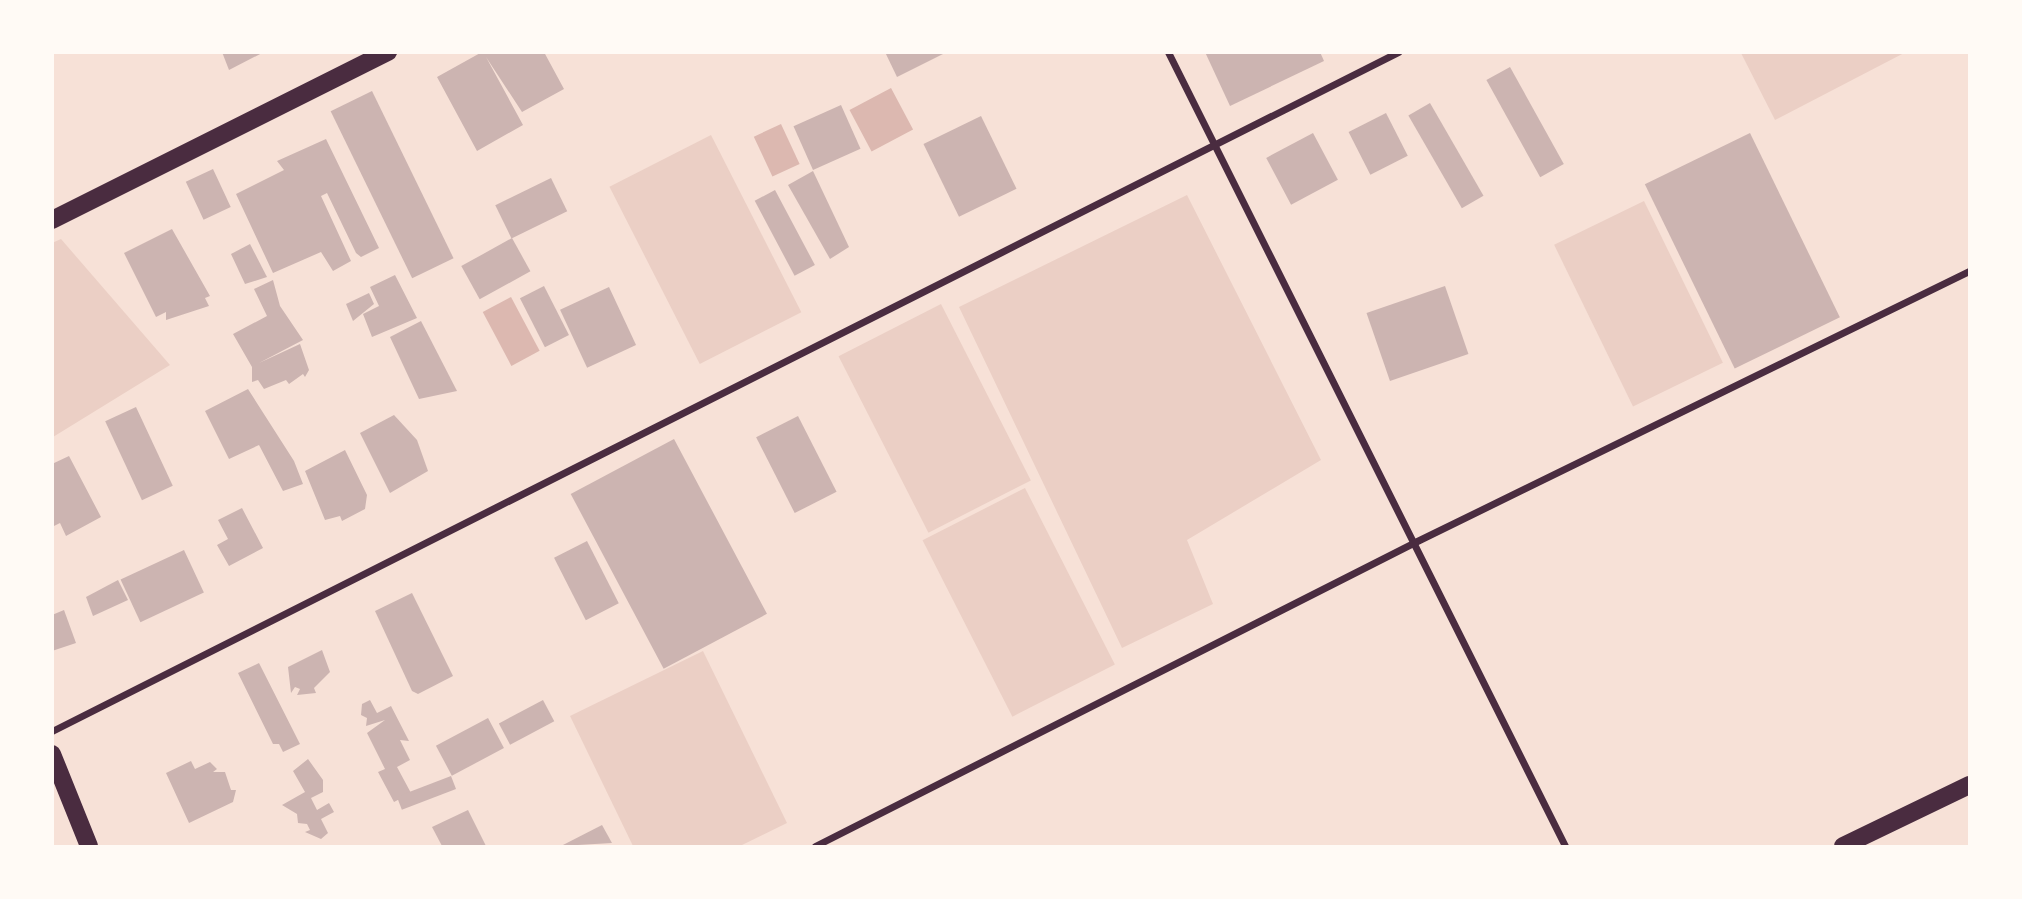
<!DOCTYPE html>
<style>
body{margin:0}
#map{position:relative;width:2022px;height:899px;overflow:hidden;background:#f7e1d7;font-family:"Archivo Narrow",sans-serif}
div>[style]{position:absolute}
.green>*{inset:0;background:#ebcfc5;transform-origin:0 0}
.water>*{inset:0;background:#dcb8b0;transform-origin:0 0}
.building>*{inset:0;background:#ccb4b1;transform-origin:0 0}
.minor>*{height:7px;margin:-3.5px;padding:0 3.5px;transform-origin:3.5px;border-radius:3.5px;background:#4a2c40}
.primary>*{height:18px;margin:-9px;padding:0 9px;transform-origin:9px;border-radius:9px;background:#4a2c40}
span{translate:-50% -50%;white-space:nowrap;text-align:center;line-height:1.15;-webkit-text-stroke:7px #fffaf5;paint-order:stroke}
.frame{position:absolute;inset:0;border:54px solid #fffaf5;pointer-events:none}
</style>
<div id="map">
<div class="green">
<i style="clip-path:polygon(1906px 52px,1775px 120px,1741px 53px,1741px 52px)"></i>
<i style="left:711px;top:135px;width:199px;height:114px;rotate:63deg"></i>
<i style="clip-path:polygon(1187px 195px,1321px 460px,1187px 540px,1213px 604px,1122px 648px,959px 307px)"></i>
<i style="left:1644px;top:201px;width:180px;height:100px;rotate:64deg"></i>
<i style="clip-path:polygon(61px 239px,170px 365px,53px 437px,52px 243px)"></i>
<i style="left:941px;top:304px;width:198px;height:115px;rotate:63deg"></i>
<i style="left:1025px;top:488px;width:198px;height:115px;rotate:63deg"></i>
<i style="clip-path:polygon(703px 651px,787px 823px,740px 846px,633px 846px,570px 716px)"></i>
</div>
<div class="water">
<i style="left:891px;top:88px;width:47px;height:47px;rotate:62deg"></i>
<i style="left:781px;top:124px;width:44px;height:30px;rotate:65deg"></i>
<i style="left:511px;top:297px;width:61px;height:32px;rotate:62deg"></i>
</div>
<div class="building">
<i style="clip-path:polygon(222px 52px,264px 52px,229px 70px)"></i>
<i style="clip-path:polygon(482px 52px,544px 52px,564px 89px,522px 112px,486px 57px,523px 125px,477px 151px,437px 77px)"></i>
<i style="clip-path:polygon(885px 52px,947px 52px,897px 77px)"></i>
<i style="clip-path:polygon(1205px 52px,1320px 52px,1324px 61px,1230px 106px)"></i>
<i style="left:1510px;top:67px;width:111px;height:27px;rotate:61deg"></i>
<i style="left:372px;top:91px;width:186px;height:46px;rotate:64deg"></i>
<i style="left:1430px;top:103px;width:107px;height:25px;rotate:60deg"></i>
<i style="left:841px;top:105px;width:48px;height:52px;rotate:66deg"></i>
<i style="left:1386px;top:113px;width:48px;height:42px;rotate:63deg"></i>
<i style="left:981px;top:116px;width:81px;height:64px;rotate:64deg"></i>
<i style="left:1313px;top:133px;width:53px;height:53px;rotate:62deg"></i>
<i style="left:1750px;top:133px;width:205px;height:117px;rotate:64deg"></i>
<i style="clip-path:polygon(326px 139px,379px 248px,361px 257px,356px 253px,327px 193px,321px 196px,351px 261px,333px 271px,321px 252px,273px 273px,236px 194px,284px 170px,277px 161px)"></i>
<i style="left:213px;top:169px;width:42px;height:30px;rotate:65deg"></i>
<i style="clip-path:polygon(813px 171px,849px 247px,830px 259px,788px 185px)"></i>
<i style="left:551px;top:178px;width:37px;height:62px;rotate:64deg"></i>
<i style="left:775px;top:190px;width:85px;height:23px;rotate:62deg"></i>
<i style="clip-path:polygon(172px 229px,210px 296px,205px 298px,209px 306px,166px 320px,166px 312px,156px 317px,124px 253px)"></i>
<i style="left:512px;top:238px;width:38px;height:58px;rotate:61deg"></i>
<i style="clip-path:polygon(250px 244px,267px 277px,245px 284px,231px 254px)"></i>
<i style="clip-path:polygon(395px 275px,417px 318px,372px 337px,363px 314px,379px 306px,370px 287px)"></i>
<i style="clip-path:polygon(273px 280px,280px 306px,303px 340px,259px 363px,300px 344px,309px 370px,305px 377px,303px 374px,289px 384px,286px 380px,264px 389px,258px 380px,252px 382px,252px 367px,233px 334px,267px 316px,254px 289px)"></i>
<i style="left:544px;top:286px;width:55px;height:27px;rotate:63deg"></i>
<i style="left:1445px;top:286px;width:72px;height:83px;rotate:71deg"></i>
<i style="left:609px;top:287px;width:64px;height:54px;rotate:65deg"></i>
<i style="clip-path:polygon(369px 293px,374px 304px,353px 321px,346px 304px)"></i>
<i style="clip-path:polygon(421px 321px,457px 391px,419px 399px,390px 337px)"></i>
<i style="clip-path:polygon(248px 389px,294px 461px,303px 484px,283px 491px,259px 445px,229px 459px,205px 411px)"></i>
<i style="left:136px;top:407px;width:87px;height:34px;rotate:65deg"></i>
<i style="clip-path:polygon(394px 415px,417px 440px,428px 471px,390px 493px,360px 433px)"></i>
<i style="left:798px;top:416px;width:85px;height:47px;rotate:63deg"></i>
<i style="left:674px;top:439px;width:198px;height:117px;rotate:62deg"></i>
<i style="clip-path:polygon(345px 450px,367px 495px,365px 509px,342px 521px,340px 516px,325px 520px,305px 471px)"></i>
<i style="clip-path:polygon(69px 456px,101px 517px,66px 536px,60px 523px,52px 527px,52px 464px)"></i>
<i style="clip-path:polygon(242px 508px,263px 548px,229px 566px,217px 545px,228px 539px,218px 520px)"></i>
<i style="left:587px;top:541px;width:70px;height:37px;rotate:63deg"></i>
<i style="left:184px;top:550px;width:47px;height:70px;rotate:65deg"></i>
<i style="clip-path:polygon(118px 580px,128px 600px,93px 616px,86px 597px)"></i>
<i style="clip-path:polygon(412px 593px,453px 676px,418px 694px,412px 691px,375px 611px)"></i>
<i style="clip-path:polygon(64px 610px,76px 643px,52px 651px,52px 615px)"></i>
<i style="clip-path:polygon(322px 650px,330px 672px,314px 688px,316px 693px,297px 695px,300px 689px,295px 687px,291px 693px,288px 667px)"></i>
<i style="clip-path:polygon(259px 663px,300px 744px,283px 752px,279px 744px,273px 744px,238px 673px)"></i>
<i style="clip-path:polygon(370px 700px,377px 713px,391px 706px,409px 741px,400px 740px,410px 760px,397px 767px,411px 793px,394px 802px,378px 772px,385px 769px,367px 733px,385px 720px,366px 726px,367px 718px,361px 715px,362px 704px)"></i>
<i style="left:543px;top:700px;width:24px;height:50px;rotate:62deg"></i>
<i style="left:488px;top:718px;width:34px;height:59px;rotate:62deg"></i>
<i style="clip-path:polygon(308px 759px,323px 780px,323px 792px,311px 798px,317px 810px,329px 803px,334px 812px,321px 819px,328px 833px,321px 839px,305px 832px,310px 830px,307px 824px,298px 823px,297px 814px,282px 805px,305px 792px,293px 771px)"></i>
<i style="clip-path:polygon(191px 761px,195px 769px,210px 762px,217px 769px,213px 772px,225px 772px,231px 790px,236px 790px,233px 802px,189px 823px,166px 773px)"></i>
<i style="left:451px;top:776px;width:14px;height:58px;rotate:69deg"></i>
<i style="clip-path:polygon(468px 810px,486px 846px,442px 846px,432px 827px)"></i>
<i style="clip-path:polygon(602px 825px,612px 843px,561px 846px)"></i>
</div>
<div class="minor">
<i style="left:1168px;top:52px;width:888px;rotate:63.43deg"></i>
<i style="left:52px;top:731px;width:1508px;rotate:-26.77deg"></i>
<i style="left:815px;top:846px;width:673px;rotate:-26.87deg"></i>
<i style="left:1415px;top:542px;width:617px;rotate:-26.07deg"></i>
</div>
<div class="primary">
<i style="left:52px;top:220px;width:376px;rotate:-26.6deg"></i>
<i style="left:52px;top:754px;width:99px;rotate:68.1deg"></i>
<i style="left:1843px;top:846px;width:140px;rotate:-25.8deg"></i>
</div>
<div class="frame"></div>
</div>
